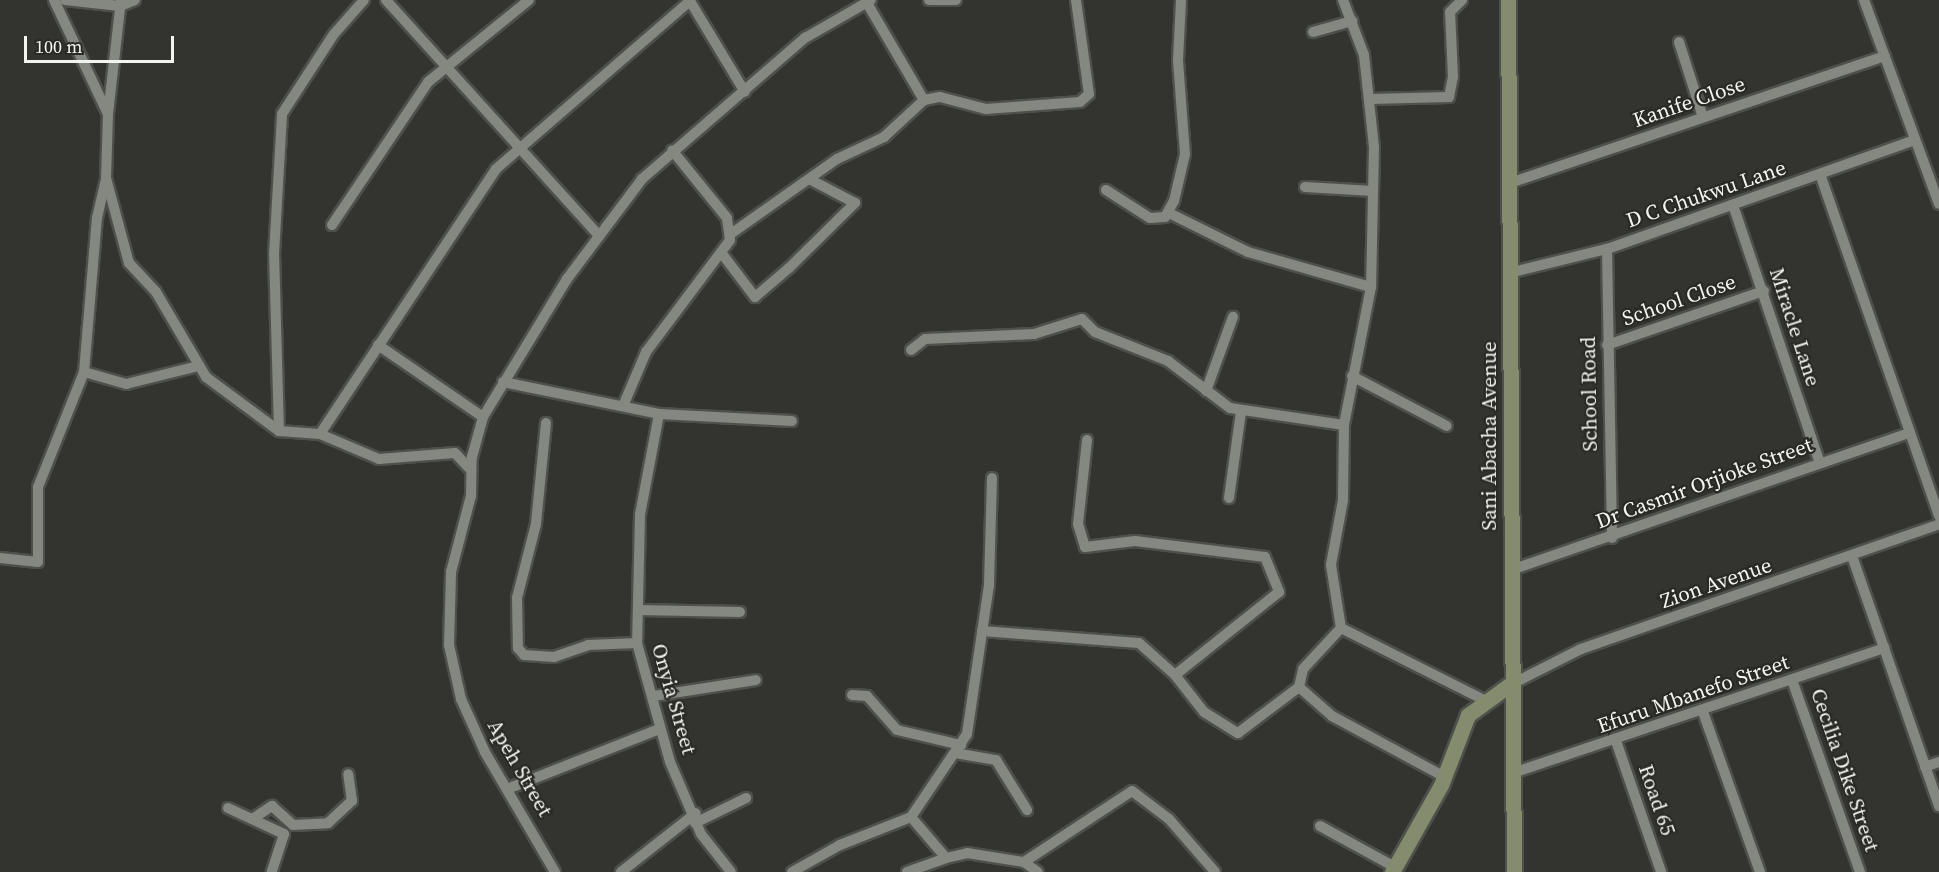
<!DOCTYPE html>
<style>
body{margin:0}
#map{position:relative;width:1939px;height:872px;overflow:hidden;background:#33342f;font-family:"Source Serif 4",serif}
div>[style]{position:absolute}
.roads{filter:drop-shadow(2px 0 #4e504b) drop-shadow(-2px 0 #4e504b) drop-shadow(0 2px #4e504b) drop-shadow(0 -2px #4e504b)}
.street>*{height:10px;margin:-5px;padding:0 5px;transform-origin:5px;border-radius:5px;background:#858781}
.secondary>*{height:15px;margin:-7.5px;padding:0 7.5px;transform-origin:7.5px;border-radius:7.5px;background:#858c6d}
span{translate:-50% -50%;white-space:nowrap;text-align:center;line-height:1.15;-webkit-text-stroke:4.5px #292a25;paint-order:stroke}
.street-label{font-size:21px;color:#f3f4f0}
.scale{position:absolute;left:24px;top:36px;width:150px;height:27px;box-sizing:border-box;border:3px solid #f3f4f0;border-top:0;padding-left:8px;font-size:18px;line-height:21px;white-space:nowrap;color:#f3f4f0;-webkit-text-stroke:4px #292a25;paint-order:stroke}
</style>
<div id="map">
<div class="roads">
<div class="street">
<i style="left:54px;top:0;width:126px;rotate:64.7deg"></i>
<i style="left:108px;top:114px;width:64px;rotate:91.8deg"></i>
<i style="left:106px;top:178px;width:88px;rotate:74.9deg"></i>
<i style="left:129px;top:263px;width:40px;rotate:47deg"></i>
<i style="left:156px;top:292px;width:99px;rotate:59.5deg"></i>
<i style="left:206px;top:377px;width:91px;rotate:36.5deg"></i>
<i style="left:279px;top:431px;width:41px;rotate:4.2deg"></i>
<i style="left:320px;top:434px;width:318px;rotate:-56.4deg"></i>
<i style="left:496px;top:169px;width:257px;rotate:-40.9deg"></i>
<i style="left:690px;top:1px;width:106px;rotate:58.9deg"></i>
<i style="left:65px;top:0;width:55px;rotate:6.2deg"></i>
<i style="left:120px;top:6px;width:16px;rotate:-22deg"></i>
<i style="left:386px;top:0;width:316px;rotate:47.9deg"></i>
<i style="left:929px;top:0;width:27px"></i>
<i style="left:1343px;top:0;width:59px;rotate:69.1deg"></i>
<i style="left:1364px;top:55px;width:93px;rotate:83.8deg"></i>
<i style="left:1374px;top:147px;width:140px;rotate:91.2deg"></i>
<i style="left:1371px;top:287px;width:141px;rotate:101.1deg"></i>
<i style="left:1344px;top:425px;width:75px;rotate:90.8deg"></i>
<i style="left:1343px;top:500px;width:66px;rotate:100.5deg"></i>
<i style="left:1331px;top:565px;width:64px;rotate:81deg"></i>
<i style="left:1341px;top:628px;width:165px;rotate:26.7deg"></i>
<i style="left:1864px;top:0;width:217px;rotate:69.8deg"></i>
<i style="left:867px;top:3px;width:113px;rotate:59.6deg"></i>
<i style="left:1313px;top:32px;width:41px;rotate:-15.8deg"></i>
<i style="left:1679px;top:42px;width:79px;rotate:72.3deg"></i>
<i style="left:1371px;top:99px;width:78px;rotate:-1.5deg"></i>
<i style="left:1449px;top:97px;width:20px;rotate:-79deg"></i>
<i style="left:1453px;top:77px;width:65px;rotate:-92.6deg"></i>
<i style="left:1450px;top:12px;width:17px;rotate:-45deg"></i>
<i style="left:108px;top:114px;width:115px;rotate:-83.5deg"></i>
<i style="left:1820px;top:174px;width:362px;rotate:70.8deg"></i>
<i style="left:1507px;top:184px;width:399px;rotate:-18.7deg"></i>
<i style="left:1305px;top:187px;width:68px;rotate:3.4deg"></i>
<i style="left:1106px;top:190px;width:52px;rotate:32.5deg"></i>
<i style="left:1150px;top:218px;width:15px;rotate:-4deg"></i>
<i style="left:1165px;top:217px;width:18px;rotate:-61deg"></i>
<i style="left:1174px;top:201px;width:48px;rotate:-76.8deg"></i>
<i style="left:1185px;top:154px;width:94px;rotate:-94.3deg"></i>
<i style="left:1178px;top:60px;width:60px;rotate:-87.1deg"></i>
<i style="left:1733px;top:205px;width:270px;rotate:71.4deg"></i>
<i style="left:1169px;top:213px;width:88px;rotate:26.3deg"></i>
<i style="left:1248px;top:252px;width:128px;rotate:15.9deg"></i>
<i style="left:332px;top:225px;width:172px;rotate:-56.1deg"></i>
<i style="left:428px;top:82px;width:130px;rotate:-39.1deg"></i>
<i style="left:732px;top:233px;width:128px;rotate:-35.2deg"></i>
<i style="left:837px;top:159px;width:52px;rotate:-25.1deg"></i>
<i style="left:884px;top:137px;width:54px;rotate:-42.8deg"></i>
<i style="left:924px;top:100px;width:16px;rotate:-11deg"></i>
<i style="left:940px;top:97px;width:48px;rotate:14.6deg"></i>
<i style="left:986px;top:109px;width:94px;rotate:-4.3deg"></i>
<i style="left:1080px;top:102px;width:12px;rotate:-42deg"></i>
<i style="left:1089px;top:94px;width:95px;rotate:-97.9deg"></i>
<i style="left:1607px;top:249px;width:289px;rotate:89deg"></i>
<i style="left:723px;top:255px;width:53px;rotate:52.7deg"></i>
<i style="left:755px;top:297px;width:45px;rotate:-40.5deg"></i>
<i style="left:789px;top:268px;width:93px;rotate:-44.6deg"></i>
<i style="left:855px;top:203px;width:52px;rotate:-152.4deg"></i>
<i style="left:1509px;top:273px;width:101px;rotate:-13.8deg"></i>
<i style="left:1607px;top:249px;width:324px;rotate:-19.5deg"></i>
<i style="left:378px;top:345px;width:127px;rotate:34.4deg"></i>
<i style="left:1607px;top:345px;width:166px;rotate:-19deg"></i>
<i style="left:911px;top:350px;width:18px;rotate:-38deg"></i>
<i style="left:925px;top:339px;width:109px;rotate:-2.6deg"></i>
<i style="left:1034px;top:334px;width:50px;rotate:-17.4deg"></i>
<i style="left:1082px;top:319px;width:18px;rotate:45deg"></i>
<i style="left:1095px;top:332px;width:79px;rotate:21.7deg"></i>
<i style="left:1168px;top:361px;width:78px;rotate:37.2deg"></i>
<i style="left:1230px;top:408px;width:115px;rotate:8.5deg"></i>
<i style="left:84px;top:372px;width:44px;rotate:15.9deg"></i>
<i style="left:126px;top:384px;width:74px;rotate:-14deg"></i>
<i style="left:1352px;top:376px;width:107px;rotate:27.8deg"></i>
<i style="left:503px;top:382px;width:159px;rotate:11.6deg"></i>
<i style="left:659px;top:414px;width:133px;rotate:3deg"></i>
<i style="left:1206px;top:391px;width:79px;rotate:-70deg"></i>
<i style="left:623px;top:406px;width:59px;rotate:-66.9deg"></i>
<i style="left:646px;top:352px;width:140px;rotate:-53.1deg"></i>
<i style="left:730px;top:240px;width:22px;rotate:-98deg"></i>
<i style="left:727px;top:218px;width:87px;rotate:-129deg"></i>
<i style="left:659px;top:414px;width:103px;rotate:100.7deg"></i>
<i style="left:640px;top:515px;width:128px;rotate:91.3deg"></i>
<i style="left:637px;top:643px;width:123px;rotate:74.5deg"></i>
<i style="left:670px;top:762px;width:78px;rotate:66.7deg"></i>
<i style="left:701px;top:834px;width:48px;rotate:51.7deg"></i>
<i style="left:546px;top:423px;width:101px;rotate:95.7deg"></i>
<i style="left:536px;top:524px;width:76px;rotate:104.4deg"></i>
<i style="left:517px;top:598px;width:50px;rotate:88.9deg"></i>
<i style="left:518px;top:648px;width:9px;rotate:49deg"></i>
<i style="left:524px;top:655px;width:30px;rotate:4deg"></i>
<i style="left:554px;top:657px;width:36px;rotate:-19deg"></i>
<i style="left:588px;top:645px;width:49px;rotate:-2.3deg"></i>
<i style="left:279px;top:431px;width:177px;rotate:-91.6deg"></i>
<i style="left:274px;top:254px;width:140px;rotate:-86.7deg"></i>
<i style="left:282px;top:114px;width:95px;rotate:-57deg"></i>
<i style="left:334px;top:34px;width:45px;rotate:-48.6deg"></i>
<i style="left:320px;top:434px;width:64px;rotate:23deg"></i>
<i style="left:379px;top:459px;width:76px;rotate:-4.5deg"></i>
<i style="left:455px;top:453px;width:23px;rotate:47deg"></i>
<i style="left:1087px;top:440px;width:84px;rotate:96.1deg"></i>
<i style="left:1078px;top:524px;width:24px;rotate:73deg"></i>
<i style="left:1085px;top:547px;width:50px;rotate:-6.8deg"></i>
<i style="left:1135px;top:541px;width:131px;rotate:7deg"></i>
<i style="left:1265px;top:557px;width:38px;rotate:68deg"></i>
<i style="left:1279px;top:592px;width:133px;rotate:141.4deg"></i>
<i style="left:1229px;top:498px;width:88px;rotate:-82.1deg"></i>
<i style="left:1852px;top:556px;width:265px;rotate:70.8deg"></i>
<i style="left:0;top:558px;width:38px;rotate:6deg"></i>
<i style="left:38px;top:562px;width:75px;rotate:-90deg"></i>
<i style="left:38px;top:487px;width:124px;rotate:-68.2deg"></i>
<i style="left:84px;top:372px;width:155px;rotate:-85.2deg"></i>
<i style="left:97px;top:218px;width:37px;rotate:-77deg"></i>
<i style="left:1511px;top:570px;width:422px;rotate:-19deg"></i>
<i style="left:638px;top:610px;width:102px;rotate:1.1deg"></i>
<i style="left:982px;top:631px;width:157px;rotate:4.4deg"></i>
<i style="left:1139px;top:643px;width:48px;rotate:41.6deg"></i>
<i style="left:1175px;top:675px;width:47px;rotate:51.9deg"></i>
<i style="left:1204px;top:712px;width:40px;rotate:32deg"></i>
<i style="left:1238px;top:733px;width:76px;rotate:-37deg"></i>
<i style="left:1299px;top:687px;width:18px;rotate:-77deg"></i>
<i style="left:1303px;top:669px;width:56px;rotate:-47.2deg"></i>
<i style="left:1792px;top:680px;width:204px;rotate:70.5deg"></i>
<i style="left:1510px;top:685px;width:80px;rotate:-26.9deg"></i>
<i style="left:1581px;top:649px;width:379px;rotate:-19.2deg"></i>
<i style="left:1299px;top:687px;width:44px;rotate:41.3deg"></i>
<i style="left:1332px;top:716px;width:128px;rotate:28.4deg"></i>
<i style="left:852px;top:695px;width:15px;rotate:4deg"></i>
<i style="left:867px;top:696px;width:45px;rotate:48.6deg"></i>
<i style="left:897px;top:730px;width:66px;rotate:13.2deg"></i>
<i style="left:654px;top:696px;width:103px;rotate:-8.9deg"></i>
<i style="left:1703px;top:712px;width:170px;rotate:70.4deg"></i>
<i style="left:1616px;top:741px;width:139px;rotate:71deg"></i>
<i style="left:955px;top:753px;width:42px;rotate:9.7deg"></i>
<i style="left:996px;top:760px;width:59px;rotate:58.2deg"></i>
<i style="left:1925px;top:767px;width:15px;rotate:-20deg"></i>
<i style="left:1513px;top:773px;width:392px;rotate:-18.6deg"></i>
<i style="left:507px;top:789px;width:163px;rotate:-21.5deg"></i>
<i style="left:228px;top:808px;width:62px;rotate:24.9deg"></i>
<i style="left:284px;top:834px;width:40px;rotate:108deg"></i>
<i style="left:911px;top:817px;width:54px;rotate:49.5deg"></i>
<i style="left:946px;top:858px;width:22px;rotate:-13deg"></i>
<i style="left:967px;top:853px;width:58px;rotate:9deg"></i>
<i style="left:1024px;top:862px;width:129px;rotate:-33.3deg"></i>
<i style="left:1132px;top:791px;width:46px;rotate:37.1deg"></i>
<i style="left:1169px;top:819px;width:70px;rotate:49deg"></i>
<i style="left:254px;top:818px;width:22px;rotate:-34deg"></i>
<i style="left:272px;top:806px;width:28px;rotate:42deg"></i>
<i style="left:293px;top:825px;width:35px;rotate:-3deg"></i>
<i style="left:328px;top:823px;width:33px;rotate:-43deg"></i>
<i style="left:352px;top:801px;width:27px;rotate:-98deg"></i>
<i style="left:695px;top:823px;width:57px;rotate:-26.1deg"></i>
<i style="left:1320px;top:826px;width:85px;rotate:28.7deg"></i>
<i style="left:1024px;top:862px;width:17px;rotate:36deg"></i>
<i style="left:555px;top:872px;width:139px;rotate:-120.3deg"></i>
<i style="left:485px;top:752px;width:58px;rotate:-114.4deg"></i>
<i style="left:461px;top:699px;width:55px;rotate:-102.5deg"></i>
<i style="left:449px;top:645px;width:73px;rotate:-88.4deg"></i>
<i style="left:451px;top:572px;width:79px;rotate:-75.3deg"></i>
<i style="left:471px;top:496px;width:39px;rotate:-89deg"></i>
<i style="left:472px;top:457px;width:41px;rotate:-74.6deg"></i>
<i style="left:483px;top:417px;width:162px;rotate:-58.7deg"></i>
<i style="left:567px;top:279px;width:125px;rotate:-53.1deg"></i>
<i style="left:642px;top:179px;width:216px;rotate:-40.9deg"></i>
<i style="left:805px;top:38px;width:76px;rotate:-29.9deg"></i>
<i style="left:621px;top:872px;width:95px;rotate:-38.2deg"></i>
<i style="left:792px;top:872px;width:55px;rotate:-29.4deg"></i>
<i style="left:840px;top:845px;width:76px;rotate:-21.5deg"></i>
<i style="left:911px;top:817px;width:100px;rotate:-56deg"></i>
<i style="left:967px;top:734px;width:151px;rotate:-81.6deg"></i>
<i style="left:989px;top:585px;width:107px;rotate:-88.4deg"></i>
<i style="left:907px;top:872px;width:41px;rotate:-19.7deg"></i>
</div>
<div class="secondary">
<i style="left:1508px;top:0;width:872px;rotate:89.61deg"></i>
<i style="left:1392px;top:872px;width:100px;rotate:-60.6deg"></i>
<i style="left:1441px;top:785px;width:75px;rotate:-68.9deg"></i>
<i style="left:1468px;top:715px;width:51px;rotate:-36.2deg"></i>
</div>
</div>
<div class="street-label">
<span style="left:1689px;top:102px;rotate:-19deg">Kanife Close</span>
<span style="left:1706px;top:194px;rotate:-19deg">D C Chukwu Lane</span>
<span style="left:1679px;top:300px;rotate:-19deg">School Close</span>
<span style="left:1795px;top:327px;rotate:72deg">Miracle Lane</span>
<span style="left:1589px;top:394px;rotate:-91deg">School Road</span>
<span style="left:1489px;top:436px;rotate:-90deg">Sani Abacha Avenue</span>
<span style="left:1704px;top:483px;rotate:-20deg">Dr Casmir Orjioke Street</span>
<span style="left:1716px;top:583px;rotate:-19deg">Zion Avenue</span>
<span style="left:1693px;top:694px;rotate:-19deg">Efuru Mbanefo Street</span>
<span style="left:674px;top:699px;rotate:74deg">Onyia Street</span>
<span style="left:520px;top:768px;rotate:60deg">Apeh Street</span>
<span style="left:1845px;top:770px;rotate:71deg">Cecilia Dike Street</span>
<span style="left:1657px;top:800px;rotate:71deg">Road 65</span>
</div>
<div class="scale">100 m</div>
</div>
